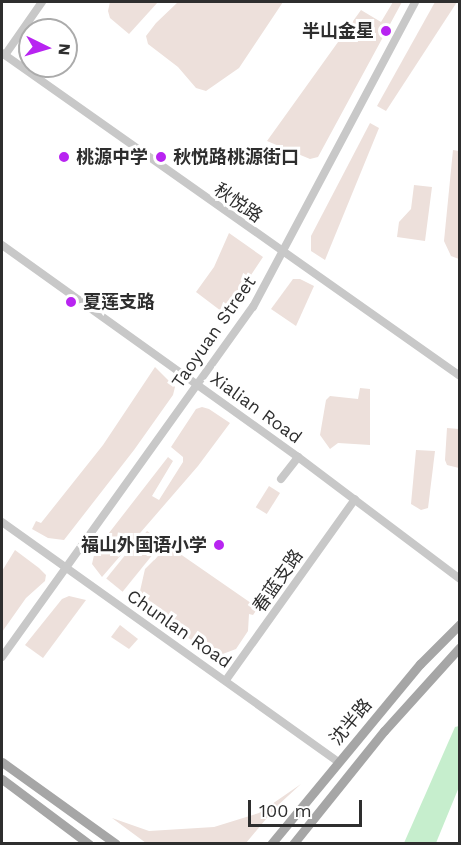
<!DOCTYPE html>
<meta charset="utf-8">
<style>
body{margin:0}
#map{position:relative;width:461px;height:845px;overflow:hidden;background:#fff;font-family:"Work Sans","Noto Sans SC",sans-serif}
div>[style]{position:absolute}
.green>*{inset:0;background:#ede0db;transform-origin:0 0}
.water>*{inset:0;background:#c6eecd}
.minor>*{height:8px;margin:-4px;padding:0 4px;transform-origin:4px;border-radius:4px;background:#c8c8c8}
.major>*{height:9px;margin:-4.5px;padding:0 4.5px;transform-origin:4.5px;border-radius:4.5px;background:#a6a6a6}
.dots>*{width:16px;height:16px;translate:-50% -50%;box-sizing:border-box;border:3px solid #fff;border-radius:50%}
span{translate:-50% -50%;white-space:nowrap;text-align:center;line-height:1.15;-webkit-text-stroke:6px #fff;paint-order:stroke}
.poi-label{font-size:18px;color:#2e2e2e;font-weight:700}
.right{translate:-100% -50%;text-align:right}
.left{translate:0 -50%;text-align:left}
.street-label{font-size:18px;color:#2e2e2e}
.frame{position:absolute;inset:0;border:3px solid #2e2e2e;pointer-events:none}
.north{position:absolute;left:18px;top:18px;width:60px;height:60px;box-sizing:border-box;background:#fff;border:2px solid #ababab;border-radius:50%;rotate:95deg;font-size:16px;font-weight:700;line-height:24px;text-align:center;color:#2e2e2e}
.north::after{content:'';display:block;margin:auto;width:21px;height:27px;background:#b824f1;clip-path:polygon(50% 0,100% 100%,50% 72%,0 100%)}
.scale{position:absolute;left:248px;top:800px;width:114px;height:27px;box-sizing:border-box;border:3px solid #2e2e2e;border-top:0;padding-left:8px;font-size:18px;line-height:21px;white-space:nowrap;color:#2e2e2e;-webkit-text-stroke:4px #fff;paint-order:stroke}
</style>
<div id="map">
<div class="green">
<i style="clip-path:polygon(110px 2px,158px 2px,129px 34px,110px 18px,108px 11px)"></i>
<i style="clip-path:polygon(178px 2px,283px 2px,239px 68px,206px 91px,196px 88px,178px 67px,148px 44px,146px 36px,156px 23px)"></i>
<i style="clip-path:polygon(393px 2px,402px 2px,318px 157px,310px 159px,267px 141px,361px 10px,381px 22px)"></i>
<i style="clip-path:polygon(435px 2px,457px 2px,386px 111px,377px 106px)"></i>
<i style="clip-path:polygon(370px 123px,379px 128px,325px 260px,311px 251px,311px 236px)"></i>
<i style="clip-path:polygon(453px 150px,459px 151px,459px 259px,451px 256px,444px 241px)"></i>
<i style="clip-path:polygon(414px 185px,432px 187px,425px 241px,397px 237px,399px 222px,411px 209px)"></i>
<i style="clip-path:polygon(229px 233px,263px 257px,225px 314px,196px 292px,214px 267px)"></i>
<i style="clip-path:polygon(293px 279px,300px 279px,314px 286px,296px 326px,271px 309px)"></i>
<i style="clip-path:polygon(155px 367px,175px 387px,173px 395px,134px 450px,64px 540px,48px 538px,32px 529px,36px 521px,41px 523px,103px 445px)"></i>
<i style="clip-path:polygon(360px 388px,370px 389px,370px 445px,338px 443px,330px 449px,320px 435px,326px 400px,330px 396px,358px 399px)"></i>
<i style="clip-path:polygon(202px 407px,209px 409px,230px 423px,198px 466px,102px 577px,92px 564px,95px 551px,168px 457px,173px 461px,152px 496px,159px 500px,183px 462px,183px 457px,171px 447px,196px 409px)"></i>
<i style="clip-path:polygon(447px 428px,459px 429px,459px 468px,447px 465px,445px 460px)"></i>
<i style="clip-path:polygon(416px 450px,435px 451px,428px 508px,421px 510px,411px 504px)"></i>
<i style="left:269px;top:486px;width:13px;height:25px;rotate:32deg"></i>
<i style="clip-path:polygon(147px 531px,258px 608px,253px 615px,249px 614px,248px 631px,236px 649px,220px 655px,212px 654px,150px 612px,143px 604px,140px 591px,145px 569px,158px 556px,165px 554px,142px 537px)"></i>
<i style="left:139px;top:538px;width:21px;height:52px;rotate:39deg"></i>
<i style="clip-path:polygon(15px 550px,39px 568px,46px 575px,45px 581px,26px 598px,2px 632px,2px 571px)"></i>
<i style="clip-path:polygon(69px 596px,86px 600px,43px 658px,25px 645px,62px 599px)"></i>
<i style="clip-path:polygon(120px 625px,138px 639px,129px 649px,111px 637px)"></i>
<i style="clip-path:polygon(301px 784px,276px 807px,246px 843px,146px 843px,112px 818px,149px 831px,214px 827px,259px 813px)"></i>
</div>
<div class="water">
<i style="clip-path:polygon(459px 726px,459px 787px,436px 843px,404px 843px,455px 727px)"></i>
</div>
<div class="minor">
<i style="left:2px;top:53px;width:560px;rotate:35.19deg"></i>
<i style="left:5px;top:55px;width:65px;rotate:-55.1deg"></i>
<i style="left:2px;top:245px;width:364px;rotate:35.6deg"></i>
<i style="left:298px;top:457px;width:203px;rotate:37deg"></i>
<i style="left:281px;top:479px;width:28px;rotate:-52deg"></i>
<i style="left:2px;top:522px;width:414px;rotate:35.5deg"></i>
<i style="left:2px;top:657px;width:431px;rotate:-54.4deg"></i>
<i style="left:253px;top:307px;width:345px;rotate:-62deg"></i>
<i style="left:226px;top:680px;width:222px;rotate:-54.5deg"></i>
</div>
<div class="major">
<i style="left:2px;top:762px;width:140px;rotate:35.7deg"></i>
<i style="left:2px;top:779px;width:109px;rotate:36.8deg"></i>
<i style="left:271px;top:844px;width:234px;rotate:-50.4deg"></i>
<i style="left:420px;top:664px;width:57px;rotate:-45deg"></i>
<i style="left:293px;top:844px;width:145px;rotate:-51.2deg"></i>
<i style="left:384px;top:731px;width:113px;rotate:-47.9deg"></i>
</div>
<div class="dots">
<i style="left:386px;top:31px;background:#b824f1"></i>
<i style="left:64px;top:157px;background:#b824f1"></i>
<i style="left:161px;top:157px;background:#b824f1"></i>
<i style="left:71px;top:302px;background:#b824f1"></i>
<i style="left:219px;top:545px;background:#b824f1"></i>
</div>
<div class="poi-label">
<span class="right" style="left:374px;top:31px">半山金星</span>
<span class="left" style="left:76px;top:157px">桃源中学</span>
<span class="left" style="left:173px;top:157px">秋悦路桃源街口</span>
<span class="left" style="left:83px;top:302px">夏莲支路</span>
<span class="right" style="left:207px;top:545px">福山外国语小学</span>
</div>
<div class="street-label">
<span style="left:238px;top:203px;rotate:35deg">秋悦路</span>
<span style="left:214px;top:332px;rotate:-55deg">Taoyuan Street</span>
<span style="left:256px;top:408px;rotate:36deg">Xialian Road</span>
<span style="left:278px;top:581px;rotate:-55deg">春蓝支路</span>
<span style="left:179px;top:629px;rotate:35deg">Chunlan Road</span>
<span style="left:351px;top:722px;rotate:-50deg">沈半路</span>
</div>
<div class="frame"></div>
<div class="north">N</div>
<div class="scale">100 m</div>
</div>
